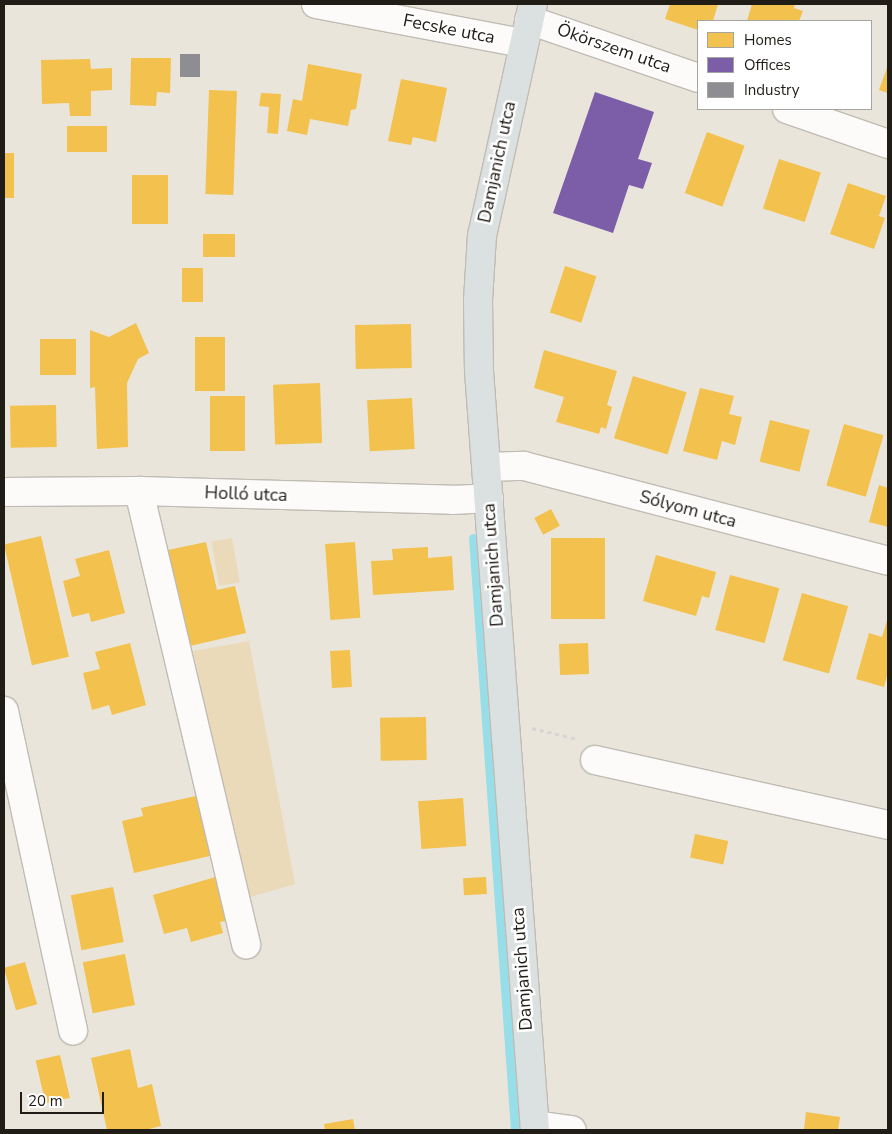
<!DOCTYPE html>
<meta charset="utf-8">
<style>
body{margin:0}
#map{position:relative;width:892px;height:1134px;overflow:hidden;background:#eae5db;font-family:"Nunito Sans",sans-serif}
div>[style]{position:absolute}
.green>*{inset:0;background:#ebdaba;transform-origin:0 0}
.homes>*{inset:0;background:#f2c14e;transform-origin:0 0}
.offices>*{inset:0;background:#7b5ea7}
.industry>*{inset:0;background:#8d8d92;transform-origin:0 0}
.stream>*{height:9px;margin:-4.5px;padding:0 4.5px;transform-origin:4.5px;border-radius:4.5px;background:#97dee9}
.path>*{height:3px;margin-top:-1.5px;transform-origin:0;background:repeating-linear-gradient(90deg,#d6d4d2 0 4px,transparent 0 8px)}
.roads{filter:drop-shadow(1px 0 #c0bcb4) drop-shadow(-1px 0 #c0bcb4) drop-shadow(0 1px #c0bcb4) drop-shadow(0 -1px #c0bcb4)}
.minor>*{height:28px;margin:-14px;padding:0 14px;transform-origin:14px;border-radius:14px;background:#fcfbfa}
.major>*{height:28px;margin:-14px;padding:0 14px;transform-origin:14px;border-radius:14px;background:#dbe1e1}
span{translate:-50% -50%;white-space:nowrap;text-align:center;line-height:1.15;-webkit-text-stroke:5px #fff;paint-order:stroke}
.street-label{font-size:18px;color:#201c16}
.frame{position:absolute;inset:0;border:5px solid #201c16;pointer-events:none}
.legend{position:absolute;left:697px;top:20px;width:175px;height:90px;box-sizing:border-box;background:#fff;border:1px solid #a6a4a2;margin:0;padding:6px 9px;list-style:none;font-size:15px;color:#201c16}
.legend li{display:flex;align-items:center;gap:10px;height:25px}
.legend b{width:25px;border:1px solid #a6a4a2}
.scale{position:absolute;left:20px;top:1092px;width:84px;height:22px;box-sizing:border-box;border:2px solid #201c16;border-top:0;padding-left:6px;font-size:15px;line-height:18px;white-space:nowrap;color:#201c16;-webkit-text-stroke:4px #fff;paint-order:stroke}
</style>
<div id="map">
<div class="green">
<i style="left:232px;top:538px;width:45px;height:21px;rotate:80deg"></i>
<i style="clip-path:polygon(249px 641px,295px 884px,247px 898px,193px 651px)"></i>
</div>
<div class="homes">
<i style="clip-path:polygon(670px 4px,718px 4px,713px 21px,698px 21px,698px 30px,665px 19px)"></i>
<i style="clip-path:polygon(752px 4px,795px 4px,794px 8px,803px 11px,799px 21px,747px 21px)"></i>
<i style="clip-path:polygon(131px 58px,171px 58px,170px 93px,157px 92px,156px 106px,130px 105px)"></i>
<i style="clip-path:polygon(90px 59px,91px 69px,112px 68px,112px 90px,91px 91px,91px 116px,70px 116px,69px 103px,42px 104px,41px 60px)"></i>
<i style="clip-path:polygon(308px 64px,362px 74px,356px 109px,351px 110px,348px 126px,310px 119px,307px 135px,287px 131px,293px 99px,302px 101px)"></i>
<i style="clip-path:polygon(888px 65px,888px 93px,879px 90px)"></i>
<i style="clip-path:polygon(401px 79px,447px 88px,436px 142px,413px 137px,411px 145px,388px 141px)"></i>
<i style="left:209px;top:90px;width:28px;height:104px;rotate:2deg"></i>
<i style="clip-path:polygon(261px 93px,281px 94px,278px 134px,267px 133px,269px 107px,259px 106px)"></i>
<i style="left:67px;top:126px;width:40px;height:26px"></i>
<i style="left:707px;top:132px;width:40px;height:65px;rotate:20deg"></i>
<i style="left:4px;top:153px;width:10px;height:45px"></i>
<i style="left:779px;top:159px;width:44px;height:52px;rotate:18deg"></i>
<i style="left:132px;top:175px;width:36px;height:49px"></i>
<i style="clip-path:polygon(848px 183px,886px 196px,879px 216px,885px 218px,874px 249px,830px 234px)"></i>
<i style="left:235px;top:234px;width:23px;height:32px;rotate:90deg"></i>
<i style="left:565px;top:266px;width:33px;height:49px;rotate:18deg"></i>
<i style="left:182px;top:268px;width:21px;height:34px"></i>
<i style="clip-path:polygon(136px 323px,149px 353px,138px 359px,127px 383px,128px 447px,97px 449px,95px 387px,90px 388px,90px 330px,109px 337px)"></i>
<i style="left:411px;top:324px;width:44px;height:56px;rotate:89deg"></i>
<i style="left:195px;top:337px;width:30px;height:54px"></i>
<i style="left:40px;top:339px;width:36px;height:36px"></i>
<i style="clip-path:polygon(544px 350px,617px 371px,607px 405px,612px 407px,606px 429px,601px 427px,599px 434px,556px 422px,564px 397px,534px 388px)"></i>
<i style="left:633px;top:376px;width:56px;height:65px;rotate:17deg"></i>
<i style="left:320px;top:383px;width:60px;height:47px;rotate:88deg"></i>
<i style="clip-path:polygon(700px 388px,734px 396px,729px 414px,742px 417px,735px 445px,722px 441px,717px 460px,683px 451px)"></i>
<i style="left:210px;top:396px;width:35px;height:55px"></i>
<i style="left:412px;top:398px;width:51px;height:45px;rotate:87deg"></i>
<i style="left:56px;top:405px;width:42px;height:46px;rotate:89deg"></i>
<i style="left:770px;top:420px;width:41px;height:43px;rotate:14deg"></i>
<i style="left:844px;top:424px;width:41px;height:64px;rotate:16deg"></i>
<i style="clip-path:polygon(879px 485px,888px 488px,888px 527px,869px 522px)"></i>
<i style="left:551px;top:509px;width:19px;height:19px;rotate:62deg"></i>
<i style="left:41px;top:536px;width:124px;height:38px;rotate:77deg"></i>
<i style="left:551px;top:538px;width:54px;height:81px"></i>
<i style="clip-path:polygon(206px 542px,217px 590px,235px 586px,246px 633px,190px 646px,168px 550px)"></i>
<i style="left:355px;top:542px;width:76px;height:30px;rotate:86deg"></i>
<i style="clip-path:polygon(428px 547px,428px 558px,452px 556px,454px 590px,373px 595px,371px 561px,393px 560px,392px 549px)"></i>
<i style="clip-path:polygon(109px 550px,125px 613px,91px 622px,89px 613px,72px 617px,63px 581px,80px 576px,75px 559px)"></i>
<i style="clip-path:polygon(656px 555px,716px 572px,709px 598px,702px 596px,696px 616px,643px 601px)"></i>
<i style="left:730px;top:575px;width:51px;height:57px;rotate:15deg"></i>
<i style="left:802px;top:593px;width:48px;height:70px;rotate:16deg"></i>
<i style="clip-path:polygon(888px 617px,888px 672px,884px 687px,856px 679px,869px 633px,882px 637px)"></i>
<i style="clip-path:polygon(130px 643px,146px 705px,112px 715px,109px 705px,92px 710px,83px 673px,100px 669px,95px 652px)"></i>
<i style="left:588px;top:643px;width:31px;height:29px;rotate:88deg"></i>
<i style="left:350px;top:650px;width:37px;height:20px;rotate:87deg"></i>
<i style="left:426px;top:717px;width:43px;height:46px;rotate:89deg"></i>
<i style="clip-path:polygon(196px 796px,210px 856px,134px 873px,122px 821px,143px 816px,141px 808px)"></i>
<i style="left:463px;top:798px;width:48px;height:45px;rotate:86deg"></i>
<i style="left:695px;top:834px;width:34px;height:24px;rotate:12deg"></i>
<i style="clip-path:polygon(219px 876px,231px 920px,220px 922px,223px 933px,191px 942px,187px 928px,164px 934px,153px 895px)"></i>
<i style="left:486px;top:877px;width:17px;height:23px;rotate:87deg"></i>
<i style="left:113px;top:887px;width:56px;height:43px;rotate:79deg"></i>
<i style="left:125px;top:954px;width:52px;height:43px;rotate:79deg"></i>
<i style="left:25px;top:962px;width:44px;height:22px;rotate:74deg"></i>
<i style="clip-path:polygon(130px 1049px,138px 1088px,152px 1084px,161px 1126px,145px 1130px,107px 1130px,91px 1058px)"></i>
<i style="left:60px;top:1055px;width:44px;height:25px;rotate:77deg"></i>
<i style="clip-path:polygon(806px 1112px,840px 1117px,838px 1130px,804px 1130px)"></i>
<i style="clip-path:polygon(353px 1119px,355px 1130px,325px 1130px,324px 1124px)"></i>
</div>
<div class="offices">
<i style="clip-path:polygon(595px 92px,654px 112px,638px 159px,652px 163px,643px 189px,629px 185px,613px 233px,553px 213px)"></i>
</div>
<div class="industry">
<i style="left:180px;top:54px;width:20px;height:23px"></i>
</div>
<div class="stream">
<i style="left:473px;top:538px;width:593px;rotate:85.94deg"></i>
</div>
<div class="path">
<i style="left:532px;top:728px;width:46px;rotate:13.7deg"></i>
</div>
<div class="roads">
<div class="minor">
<i style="left:316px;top:4px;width:211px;rotate:10.7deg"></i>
<i style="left:529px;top:20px;width:179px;rotate:18.9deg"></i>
<i style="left:787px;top:109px;width:107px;rotate:19.1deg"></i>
<i style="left:487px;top:467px;width:37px;rotate:-2deg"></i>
<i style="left:524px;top:466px;width:376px;rotate:14.6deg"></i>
<i style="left:139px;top:491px;width:466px;rotate:76.7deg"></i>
<i style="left:4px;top:492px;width:135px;rotate:-0.4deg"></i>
<i style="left:139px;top:491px;width:314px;rotate:1.6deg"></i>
<i style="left:453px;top:500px;width:36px;rotate:-3deg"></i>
<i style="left:4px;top:711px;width:327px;rotate:77.8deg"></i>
<i style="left:595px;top:760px;width:300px;rotate:12.5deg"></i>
<i style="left:535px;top:1125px;width:37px;rotate:8deg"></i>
</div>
<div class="major">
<i style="left:533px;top:4px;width:237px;rotate:102.4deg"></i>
<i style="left:482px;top:235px;width:65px;rotate:93.5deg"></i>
<i style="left:478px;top:300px;width:71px;rotate:89.2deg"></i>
<i style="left:479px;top:371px;width:761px;rotate:85.78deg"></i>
</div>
</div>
<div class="street-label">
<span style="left:449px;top:29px;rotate:11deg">Fecske utca</span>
<span style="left:614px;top:48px;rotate:19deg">Ökörszem utca</span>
<span style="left:497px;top:162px;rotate:-78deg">Damjanich utca</span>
<span style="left:246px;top:494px;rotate:2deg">Holló utca</span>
<span style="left:688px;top:509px;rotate:15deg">Sólyom utca</span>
<span style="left:493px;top:565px;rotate:-94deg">Damjanich utca</span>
<span style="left:522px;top:969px;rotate:-94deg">Damjanich utca</span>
</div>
<div class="frame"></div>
<ul class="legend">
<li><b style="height:14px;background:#f2c14e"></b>Homes</li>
<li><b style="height:14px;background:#7b5ea7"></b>Offices</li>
<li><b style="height:14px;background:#8d8d92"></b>Industry</li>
</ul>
<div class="scale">20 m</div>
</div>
